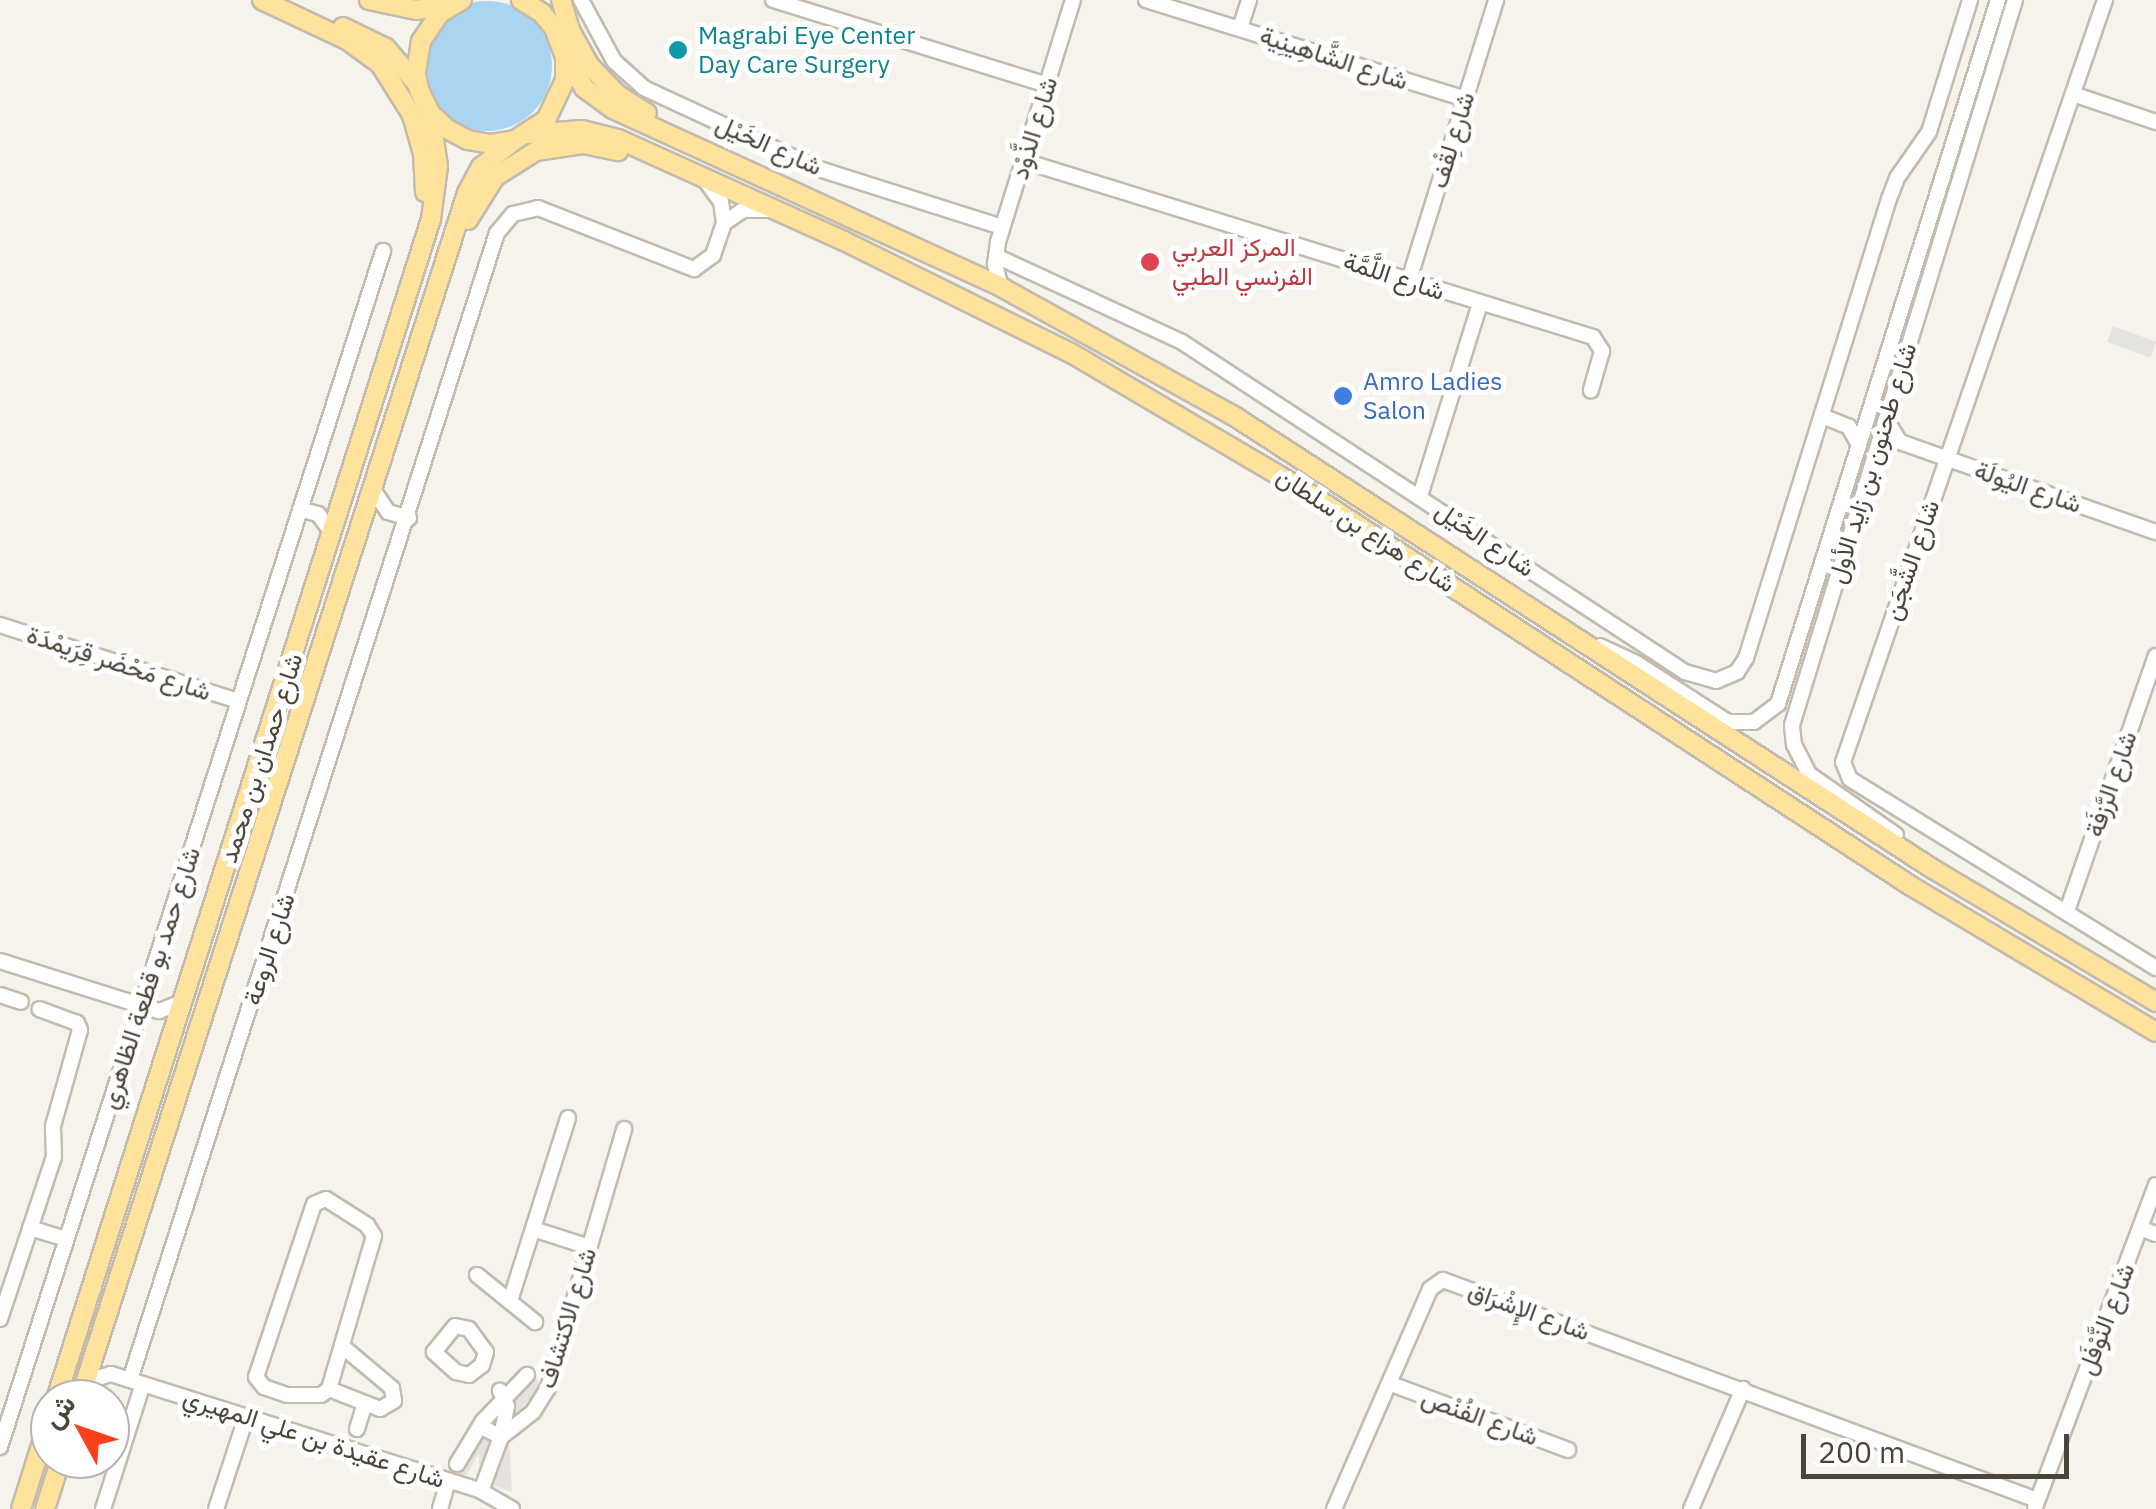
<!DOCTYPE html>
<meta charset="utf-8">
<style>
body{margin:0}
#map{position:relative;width:2156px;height:1509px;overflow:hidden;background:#f6f3ec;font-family:"IBM Plex Sans",Vazirmatn,sans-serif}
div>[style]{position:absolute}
.parking>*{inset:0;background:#e5e3e0;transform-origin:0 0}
.water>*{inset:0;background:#a9d4f2}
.round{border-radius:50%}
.roads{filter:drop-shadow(2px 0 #c2bbae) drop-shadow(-2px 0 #c2bbae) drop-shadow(0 2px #c2bbae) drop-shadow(0 -2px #c2bbae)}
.minor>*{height:14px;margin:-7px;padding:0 7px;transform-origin:7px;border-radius:7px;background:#fff}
.major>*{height:18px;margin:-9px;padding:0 9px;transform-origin:9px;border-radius:9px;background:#ffe39c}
.dots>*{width:28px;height:28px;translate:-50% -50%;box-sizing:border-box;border:5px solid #fff;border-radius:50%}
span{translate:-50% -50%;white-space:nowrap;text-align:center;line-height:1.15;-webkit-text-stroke:10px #fff;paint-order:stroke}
.culture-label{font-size:25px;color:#0d838f}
.left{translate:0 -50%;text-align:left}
.street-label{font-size:25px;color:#4b4439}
.health-label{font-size:25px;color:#be3a42}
.shop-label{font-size:25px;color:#366cbe}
.north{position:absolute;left:30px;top:1379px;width:100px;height:100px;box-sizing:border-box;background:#fff;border:2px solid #b7b4b0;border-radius:50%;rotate:310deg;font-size:28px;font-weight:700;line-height:40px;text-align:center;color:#4b4439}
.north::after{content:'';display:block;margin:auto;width:35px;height:45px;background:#fc3f1d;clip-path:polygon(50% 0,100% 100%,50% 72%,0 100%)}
.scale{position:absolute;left:1801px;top:1434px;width:268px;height:45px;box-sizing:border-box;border:5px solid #4b4439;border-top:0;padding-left:12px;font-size:30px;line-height:35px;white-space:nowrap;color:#4b4439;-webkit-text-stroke:8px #fff;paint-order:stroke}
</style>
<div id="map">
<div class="parking">
<i style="left:2113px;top:326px;width:46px;height:17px;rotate:20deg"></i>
<i style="clip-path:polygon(524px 1367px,543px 1385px,508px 1422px,512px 1492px,479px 1480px,479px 1453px,463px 1481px,449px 1468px,472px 1430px)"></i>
</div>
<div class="water">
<i class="round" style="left:422px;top:1px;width:130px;height:130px"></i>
</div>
<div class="roads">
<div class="minor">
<i style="left:581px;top:0;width:69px;rotate:61.6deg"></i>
<i style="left:614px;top:61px;width:40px;rotate:42deg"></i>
<i style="left:644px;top:88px;width:190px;rotate:24.9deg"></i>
<i style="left:816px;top:168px;width:195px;rotate:17.6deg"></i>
<i style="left:773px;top:0;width:287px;rotate:17.2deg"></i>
<i style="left:1146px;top:0;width:334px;rotate:17.2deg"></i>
<i style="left:2105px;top:0;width:806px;rotate:108.97deg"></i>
<i style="left:1843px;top:762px;width:18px;rotate:68deg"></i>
<i style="left:1850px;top:779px;width:360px;rotate:31.7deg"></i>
<i style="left:1240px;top:28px;width:29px;rotate:-72deg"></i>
<i style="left:2073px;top:94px;width:88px;rotate:18.6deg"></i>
<i style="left:1024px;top:161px;width:596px;rotate:17.19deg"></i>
<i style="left:1593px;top:337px;width:17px;rotate:57deg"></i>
<i style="left:1602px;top:351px;width:41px;rotate:105.8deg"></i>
<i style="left:724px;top:223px;width:23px;rotate:-34deg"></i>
<i style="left:743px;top:210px;width:26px"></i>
<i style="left:996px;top:256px;width:205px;rotate:24.8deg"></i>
<i style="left:1182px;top:342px;width:602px;rotate:33.27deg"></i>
<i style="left:1685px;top:672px;width:32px;rotate:16deg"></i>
<i style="left:1716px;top:681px;width:23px;rotate:-23deg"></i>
<i style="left:1737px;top:672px;width:17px;rotate:-57deg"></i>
<i style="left:1746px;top:658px;width:481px;rotate:-72.7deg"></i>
<i style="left:1889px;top:199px;width:22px;rotate:-69deg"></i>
<i style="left:1897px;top:178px;width:56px;rotate:-55.2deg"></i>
<i style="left:1929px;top:132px;width:138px;rotate:-72.7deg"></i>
<i style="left:1409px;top:280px;width:293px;rotate:-72.7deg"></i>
<i style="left:1001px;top:287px;width:24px;rotate:-105deg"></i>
<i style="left:995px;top:264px;width:22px;rotate:-82deg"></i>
<i style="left:998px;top:242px;width:253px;rotate:-72.8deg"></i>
<i style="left:1822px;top:416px;width:29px;rotate:22deg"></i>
<i style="left:1849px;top:427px;width:21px;rotate:61deg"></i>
<i style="left:1886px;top:419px;width:27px;rotate:59deg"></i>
<i style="left:1900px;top:442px;width:271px;rotate:19.4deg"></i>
<i style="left:372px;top:488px;width:29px;rotate:56deg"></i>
<i style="left:388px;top:512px;width:22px;rotate:16deg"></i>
<i style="left:1420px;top:496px;width:202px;rotate:-72.7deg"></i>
<i style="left:300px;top:509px;width:19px;rotate:16deg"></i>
<i style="left:318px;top:514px;width:25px;rotate:53deg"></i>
<i style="left:0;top:625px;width:250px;rotate:17.7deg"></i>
<i style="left:1600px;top:646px;width:40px;rotate:25deg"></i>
<i style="left:1636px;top:663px;width:109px;rotate:32.7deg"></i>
<i style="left:1728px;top:722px;width:26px"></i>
<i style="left:1754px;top:722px;width:30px;rotate:-37deg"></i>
<i style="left:1778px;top:704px;width:738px;rotate:-72.65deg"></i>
<i style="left:1896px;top:835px;width:106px;rotate:-145deg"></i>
<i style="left:1809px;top:774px;width:33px;rotate:-117deg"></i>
<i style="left:1794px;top:745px;width:20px;rotate:-96deg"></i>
<i style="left:1792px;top:725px;width:759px;rotate:-72.9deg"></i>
<i style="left:2067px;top:911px;width:270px;rotate:-70.8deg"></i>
<i style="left:0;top:961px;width:167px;rotate:17.5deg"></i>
<i style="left:159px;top:1011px;width:25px;rotate:-21deg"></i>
<i style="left:0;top:995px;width:22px;rotate:18deg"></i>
<i style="left:326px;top:1199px;width:49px;rotate:32.4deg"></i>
<i style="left:367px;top:1225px;width:13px;rotate:58deg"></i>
<i style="left:374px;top:1236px;width:159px;rotate:106.4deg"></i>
<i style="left:329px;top:1389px;width:10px;rotate:143deg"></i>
<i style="left:321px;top:1395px;width:34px;rotate:180deg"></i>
<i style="left:287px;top:1395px;width:24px;rotate:-161deg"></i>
<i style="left:264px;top:1387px;width:13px;rotate:-129deg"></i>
<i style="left:256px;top:1377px;width:182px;rotate:-71.5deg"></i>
<i style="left:314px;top:1204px;width:13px;rotate:-23deg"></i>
<i style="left:30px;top:1228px;width:38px;rotate:17deg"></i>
<i style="left:2140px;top:1228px;width:17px;rotate:21deg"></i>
<i style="left:533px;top:1229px;width:59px;rotate:17.8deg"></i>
<i style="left:477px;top:1275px;width:75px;rotate:39deg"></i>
<i style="left:510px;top:1301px;width:192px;rotate:-72.4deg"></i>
<i style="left:0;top:1319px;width:171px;rotate:-71.6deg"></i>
<i style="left:54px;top:1157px;width:31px;rotate:-92deg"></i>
<i style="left:53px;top:1126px;width:100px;rotate:-74.3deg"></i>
<i style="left:80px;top:1030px;width:8px;rotate:-113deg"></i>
<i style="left:77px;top:1023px;width:40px;rotate:-159.8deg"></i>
<i style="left:455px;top:1326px;width:14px;rotate:12deg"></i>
<i style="left:469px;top:1329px;width:29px;rotate:54deg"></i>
<i style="left:486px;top:1352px;width:14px;rotate:107deg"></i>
<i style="left:482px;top:1365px;width:16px;rotate:142deg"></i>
<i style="left:469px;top:1375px;width:13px;rotate:-167deg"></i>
<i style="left:456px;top:1372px;width:30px;rotate:-138deg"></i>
<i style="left:434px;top:1352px;width:33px;rotate:-51deg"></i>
<i style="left:130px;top:1380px;width:1204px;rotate:-72.26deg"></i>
<i style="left:497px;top:233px;width:25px;rotate:-50deg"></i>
<i style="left:513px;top:214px;width:26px;rotate:-13deg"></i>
<i style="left:538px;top:208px;width:168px;rotate:21.4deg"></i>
<i style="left:694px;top:269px;width:24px;rotate:-36deg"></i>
<i style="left:713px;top:255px;width:34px;rotate:-71deg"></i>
<i style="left:724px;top:223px;width:21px;rotate:-98deg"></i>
<i style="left:721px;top:202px;width:27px;rotate:-126deg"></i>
<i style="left:86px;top:1382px;width:26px;rotate:-18deg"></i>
<i style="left:111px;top:1374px;width:388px;rotate:17.5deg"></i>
<i style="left:481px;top:1491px;width:36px;rotate:30deg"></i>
<i style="left:1391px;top:1384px;width:189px;rotate:20.4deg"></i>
<i style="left:329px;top:1389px;width:55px;rotate:21.4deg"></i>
<i style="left:380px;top:1409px;width:16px;rotate:-30deg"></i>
<i style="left:394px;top:1401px;width:13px;rotate:-99deg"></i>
<i style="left:392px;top:1388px;width:64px;rotate:-140.1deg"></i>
<i style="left:480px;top:1426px;width:24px;rotate:28deg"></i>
<i style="left:501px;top:1437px;width:32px;rotate:-79deg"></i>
<i style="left:507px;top:1406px;width:17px;rotate:-115deg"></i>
<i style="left:357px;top:1429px;width:27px;rotate:-73deg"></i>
<i style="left:0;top:1447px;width:1256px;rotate:-72.24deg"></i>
<i style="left:457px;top:1464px;width:50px;rotate:-58.8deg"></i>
<i style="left:483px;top:1421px;width:64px;rotate:-46.3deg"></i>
<i style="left:481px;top:1491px;width:58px;rotate:-69.7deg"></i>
<i style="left:501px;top:1437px;width:41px;rotate:-38deg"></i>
<i style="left:533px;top:1412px;width:28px;rotate:-58deg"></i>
<i style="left:548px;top:1388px;width:270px;rotate:-73.6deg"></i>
<i style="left:2035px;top:1507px;width:344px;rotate:-69.4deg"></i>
<i style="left:103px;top:1509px;width:131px;rotate:-72.3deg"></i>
<i style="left:216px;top:1509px;width:96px;rotate:-71.8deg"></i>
<i style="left:440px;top:1509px;width:29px;rotate:-74deg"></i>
<i style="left:1334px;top:1509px;width:240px;rotate:-66.4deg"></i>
<i style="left:1430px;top:1289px;width:16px;rotate:-35deg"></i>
<i style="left:1443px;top:1280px;width:633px;rotate:20.32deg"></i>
<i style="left:1691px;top:1509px;width:131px;rotate:-66.6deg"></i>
</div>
<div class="major">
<i style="left:262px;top:0;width:94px;rotate:25.2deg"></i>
<i style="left:347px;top:40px;width:41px;rotate:36deg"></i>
<i style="left:380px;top:64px;width:60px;rotate:57.9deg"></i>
<i style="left:412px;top:115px;width:41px;rotate:74.2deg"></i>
<i style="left:423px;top:154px;width:38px;rotate:87deg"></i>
<i style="left:369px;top:0;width:48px;rotate:12deg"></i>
<i style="left:416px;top:10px;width:32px;rotate:-9deg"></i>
<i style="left:462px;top:0;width:26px;rotate:149deg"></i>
<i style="left:440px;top:13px;width:34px;rotate:124deg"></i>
<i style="left:421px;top:41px;width:33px;rotate:99deg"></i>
<i style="left:416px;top:74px;width:16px;rotate:79deg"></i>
<i style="left:419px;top:90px;width:25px;rotate:64deg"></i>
<i style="left:430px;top:113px;width:23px;rotate:43deg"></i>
<i style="left:447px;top:129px;width:24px;rotate:28deg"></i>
<i style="left:468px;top:140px;width:23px;rotate:10deg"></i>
<i style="left:491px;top:144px;width:24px;rotate:-9deg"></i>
<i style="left:515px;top:140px;width:37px;rotate:-33deg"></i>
<i style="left:546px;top:120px;width:44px;rotate:-64.6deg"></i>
<i style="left:565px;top:80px;width:23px;rotate:-90deg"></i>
<i style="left:565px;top:57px;width:31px;rotate:-111deg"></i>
<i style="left:554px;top:28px;width:19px;rotate:-129deg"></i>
<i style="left:542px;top:13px;width:25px;rotate:-148deg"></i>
<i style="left:561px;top:0;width:34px;rotate:73deg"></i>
<i style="left:571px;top:32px;width:39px;rotate:61deg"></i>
<i style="left:590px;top:66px;width:40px;rotate:46deg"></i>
<i style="left:618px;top:95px;width:34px;rotate:32deg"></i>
<i style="left:343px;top:27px;width:48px;rotate:26deg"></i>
<i style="left:386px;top:48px;width:46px;rotate:49.4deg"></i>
<i style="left:565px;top:57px;width:36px;rotate:58deg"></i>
<i style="left:584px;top:88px;width:36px;rotate:36deg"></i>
<i style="left:613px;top:109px;width:427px;rotate:24.6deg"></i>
<i style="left:1001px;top:287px;width:266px;rotate:29deg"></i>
<i style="left:1234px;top:416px;width:833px;rotate:32.95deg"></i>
<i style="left:1933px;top:869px;width:260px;rotate:30.8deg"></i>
<i style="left:528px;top:134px;width:54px;rotate:-4.2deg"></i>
<i style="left:582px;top:130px;width:37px;rotate:14deg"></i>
<i style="left:618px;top:139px;width:248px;rotate:24.3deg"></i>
<i style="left:844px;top:241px;width:253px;rotate:26.3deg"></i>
<i style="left:1071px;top:353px;width:268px;rotate:30.5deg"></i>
<i style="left:1302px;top:489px;width:727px;rotate:33.1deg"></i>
<i style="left:1911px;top:886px;width:285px;rotate:30.8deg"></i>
<i style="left:468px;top:220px;width:51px;rotate:-57.9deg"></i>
<i style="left:495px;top:177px;width:49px;rotate:-32.4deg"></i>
<i style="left:536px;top:151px;width:49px;rotate:-8.3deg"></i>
<i style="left:584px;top:144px;width:35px;rotate:12deg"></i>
<i style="left:56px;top:1399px;width:1238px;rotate:-72.37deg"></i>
<i style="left:431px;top:219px;width:53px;rotate:-82.5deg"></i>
<i style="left:438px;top:166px;width:54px;rotate:-98.6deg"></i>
<i style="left:80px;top:1399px;width:1267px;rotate:-72.21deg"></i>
<i style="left:467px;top:193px;width:30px;rotate:-62deg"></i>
<i style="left:481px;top:167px;width:43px;rotate:-38.5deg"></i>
<i style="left:21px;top:1509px;width:96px;rotate:-72.5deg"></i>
<i style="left:45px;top:1509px;width:52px;rotate:-72.3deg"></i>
</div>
</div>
<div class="dots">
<i style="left:678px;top:50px;background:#0f9aa8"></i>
<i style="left:1150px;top:262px;background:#e0444e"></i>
<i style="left:1343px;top:396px;background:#3f7fe0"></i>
</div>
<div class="culture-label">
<span class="left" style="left:698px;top:50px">Magrabi Eye Center<br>Day Care Surgery</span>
</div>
<div class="street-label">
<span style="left:1334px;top:58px;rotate:18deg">شارع الشَّاهِينِية</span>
<span style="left:1034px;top:128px;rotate:-73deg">شارع الذَّوْد</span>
<span style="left:1452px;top:140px;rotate:-73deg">شارع لِقْف</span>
<span style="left:769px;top:145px;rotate:24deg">شارع الخَيْل</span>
<span style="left:1394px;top:276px;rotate:18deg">شارع اللَّمَّة</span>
<span style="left:1872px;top:463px;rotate:-73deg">شارع طحنون بن زايد الأول</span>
<span style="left:2028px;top:487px;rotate:19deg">شارع اليُولَة</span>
<span style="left:1366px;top:530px;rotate:33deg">شارع هزاع بن سلطان</span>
<span style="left:1485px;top:539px;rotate:34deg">شارع الخَيْل</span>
<span style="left:1911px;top:560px;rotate:-71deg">شارع الشَّجَن</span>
<span style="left:119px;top:663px;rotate:18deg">شارع مَحْضَر قِرَيمْدَة</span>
<span style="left:261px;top:758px;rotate:-72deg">شارع حمدان بن محمد</span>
<span style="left:2111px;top:784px;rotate:-71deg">شارع الرَّزفَة</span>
<span style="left:269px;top:949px;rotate:-72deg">شارع الروعة</span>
<span style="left:150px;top:978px;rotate:-72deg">شارع حمد بو قطعة الظاهري</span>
<span style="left:1529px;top:1311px;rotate:20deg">شارع الإِشْرَاق</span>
<span style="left:567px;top:1318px;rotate:-73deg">شارع الاكتشاف</span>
<span style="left:2106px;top:1319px;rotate:-69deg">شارع النَّوْفَل</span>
<span style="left:1480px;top:1417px;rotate:20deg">شارع الفُنْص</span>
<span style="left:314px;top:1438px;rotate:18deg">شارع عقيدة بن علي المهيري</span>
</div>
<div class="health-label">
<span class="left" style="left:1172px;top:262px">المركز العربي<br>الفرنسي الطبي</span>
</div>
<div class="shop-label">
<span class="left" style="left:1363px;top:396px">Amro Ladies<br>Salon</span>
</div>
<div class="north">ش</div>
<div class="scale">200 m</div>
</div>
